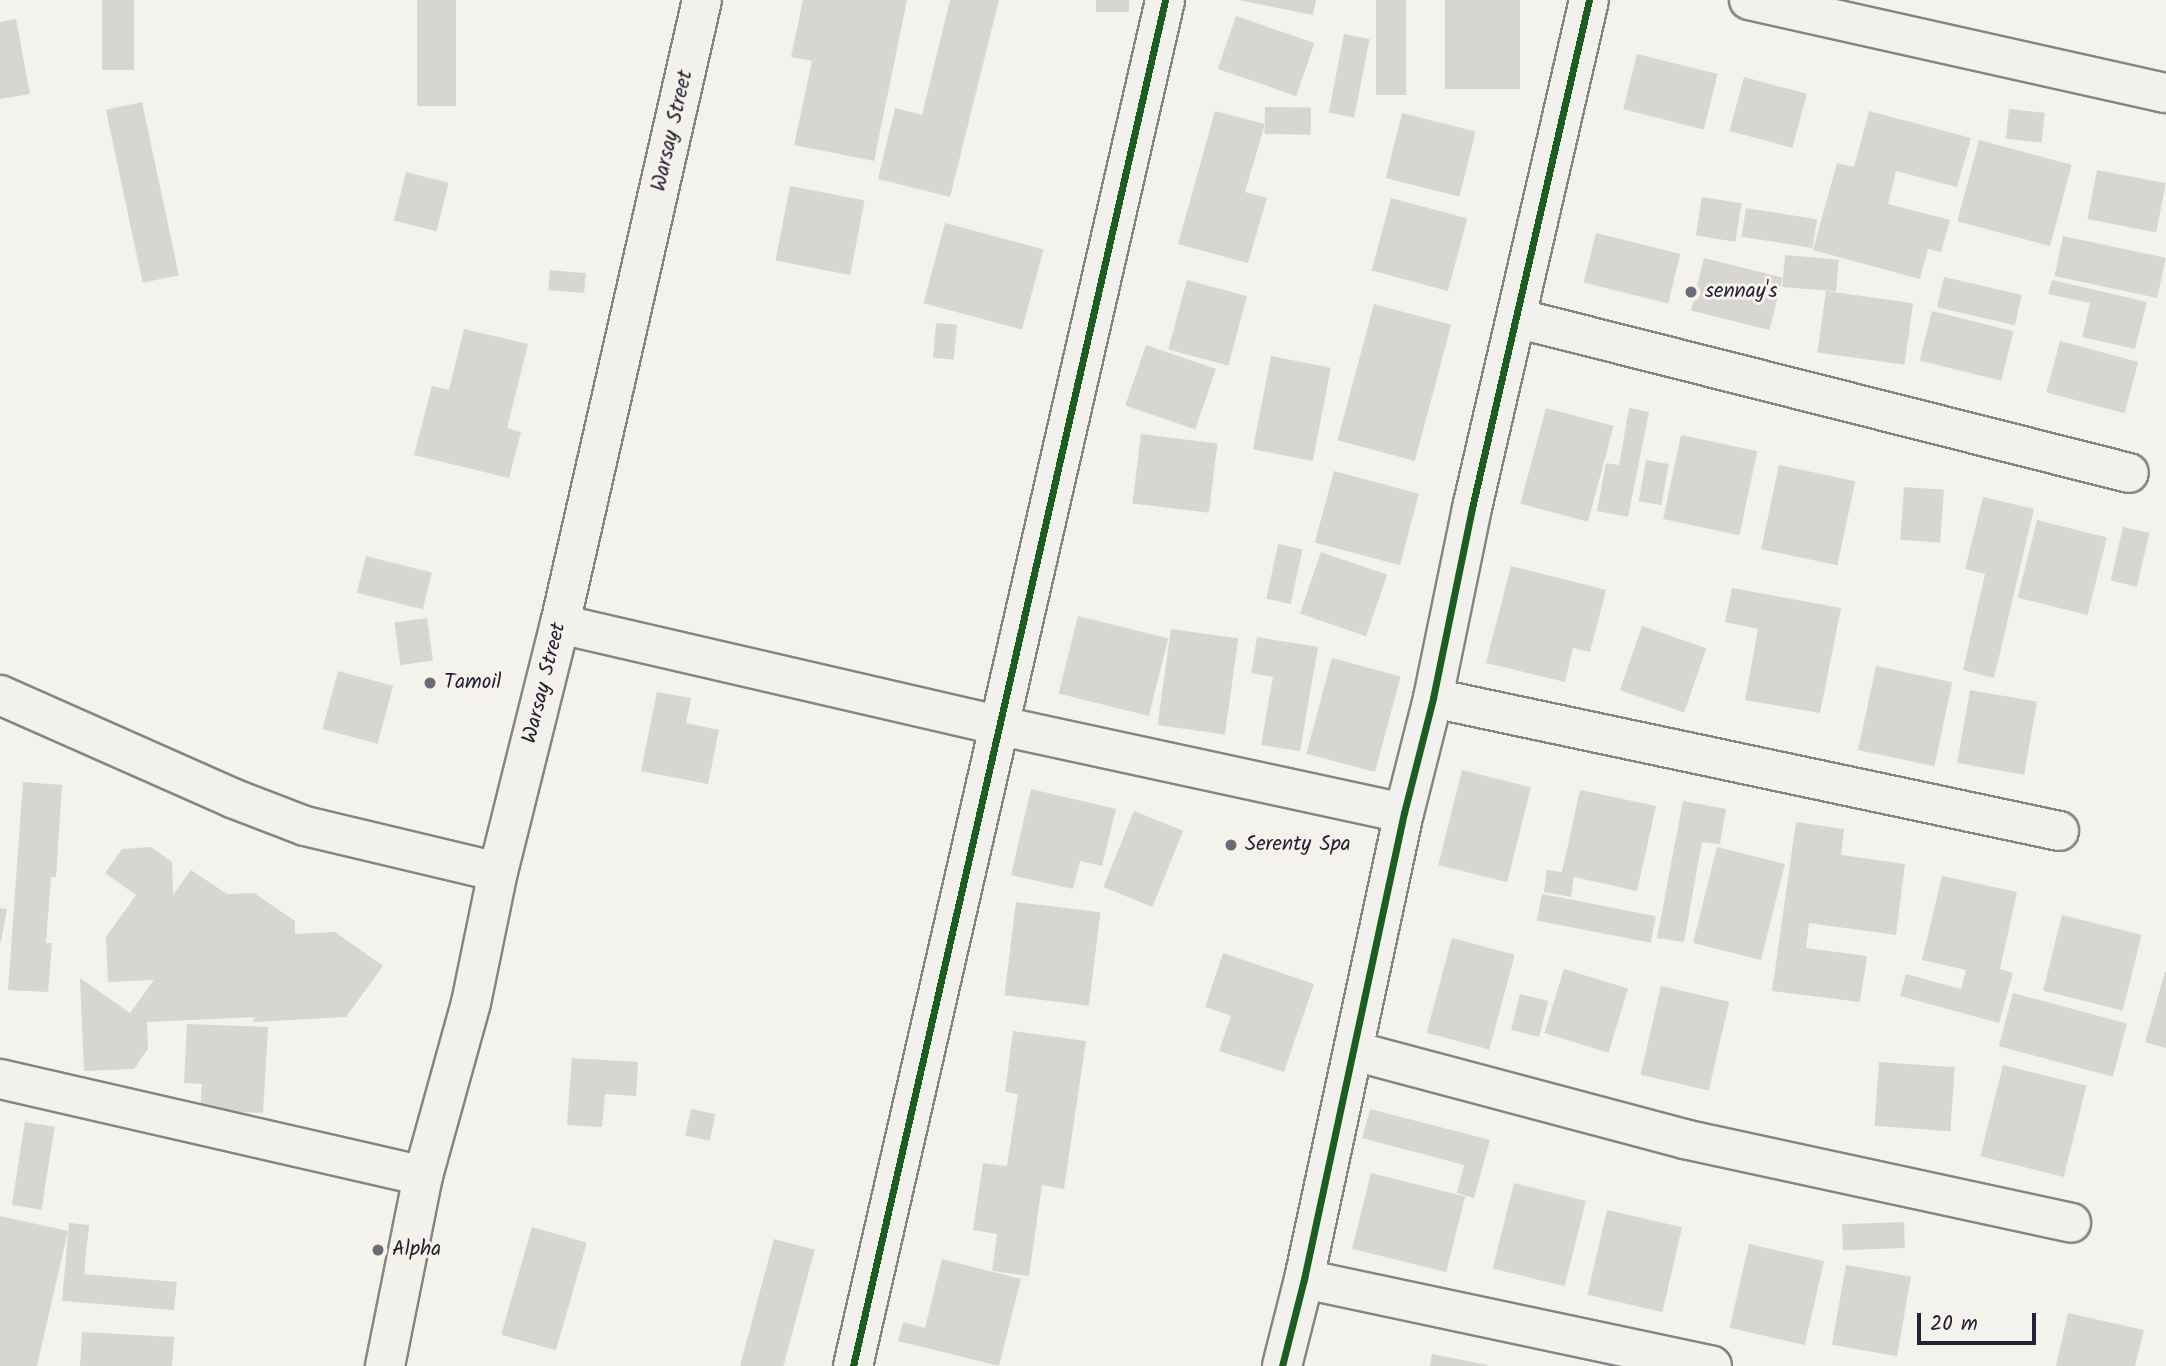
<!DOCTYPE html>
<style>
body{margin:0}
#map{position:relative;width:2166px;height:1366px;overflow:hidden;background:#f4f2ec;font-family:Kalam,sans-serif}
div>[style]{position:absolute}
.building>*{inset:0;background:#d7d6d3;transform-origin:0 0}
.roads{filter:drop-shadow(2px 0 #858486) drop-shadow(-2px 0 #858486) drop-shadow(0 2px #858486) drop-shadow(0 -2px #858486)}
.minor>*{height:38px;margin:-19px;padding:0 19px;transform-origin:19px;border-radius:19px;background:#f2f1ed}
.major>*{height:38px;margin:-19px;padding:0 19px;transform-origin:19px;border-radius:19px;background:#f2f1ed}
.cycleway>*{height:7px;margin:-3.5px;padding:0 3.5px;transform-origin:3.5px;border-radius:3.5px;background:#1b5e20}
.dots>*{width:19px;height:19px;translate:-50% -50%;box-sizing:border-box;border:4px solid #f7f3e8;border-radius:50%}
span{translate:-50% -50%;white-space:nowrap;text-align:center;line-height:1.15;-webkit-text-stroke:6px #f7f3e8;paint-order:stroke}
.street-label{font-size:21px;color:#22223b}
.poi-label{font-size:21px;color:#22223b}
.left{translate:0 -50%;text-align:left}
.scale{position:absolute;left:1917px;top:1313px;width:119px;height:32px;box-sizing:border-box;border:4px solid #22223b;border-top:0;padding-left:9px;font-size:21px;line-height:24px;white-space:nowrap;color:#22223b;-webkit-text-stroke:5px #f7f3e8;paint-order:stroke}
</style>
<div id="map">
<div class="building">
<i style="left:102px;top:0;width:32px;height:70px"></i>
<i style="left:417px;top:0;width:39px;height:106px"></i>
<i style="clip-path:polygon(803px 0,907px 0,874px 161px,794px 145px,812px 61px,791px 57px)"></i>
<i style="clip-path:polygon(950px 0,999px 0,950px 197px,878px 179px,895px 108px,922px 115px)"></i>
<i style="left:1096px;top:0;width:33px;height:12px"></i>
<i style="clip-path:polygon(1238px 0,1316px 0,1313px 15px)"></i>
<i style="left:1376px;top:0;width:30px;height:95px"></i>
<i style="left:1445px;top:0;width:75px;height:89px"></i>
<i style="left:1236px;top:16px;width:83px;height:56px;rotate:19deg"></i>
<i style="clip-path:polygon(16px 19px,30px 94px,0 99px,0 22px)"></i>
<i style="left:1344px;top:34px;width:26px;height:80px;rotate:11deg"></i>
<i style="left:1637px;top:54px;width:83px;height:57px;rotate:14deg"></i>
<i style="left:1744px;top:77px;width:65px;height:56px;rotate:15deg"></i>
<i style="left:142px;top:102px;width:177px;height:37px;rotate:78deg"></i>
<i style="left:1265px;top:107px;width:46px;height:27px;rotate:1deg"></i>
<i style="left:2009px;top:109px;width:36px;height:30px;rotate:6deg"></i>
<i style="clip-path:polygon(1215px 111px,1265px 124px,1245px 192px,1267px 198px,1248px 263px,1178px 244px)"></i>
<i style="clip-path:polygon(1869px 111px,1971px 138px,1957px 187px,1896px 171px,1888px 204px,1950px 220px,1941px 252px,1928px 249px,1920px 279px,1813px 250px,1837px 163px,1854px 167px)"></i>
<i style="left:1402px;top:113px;width:76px;height:67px;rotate:14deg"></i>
<i style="left:1979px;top:140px;width:96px;height:84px;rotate:15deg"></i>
<i style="left:2097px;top:170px;width:70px;height:50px;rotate:11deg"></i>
<i style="left:406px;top:172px;width:44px;height:50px;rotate:14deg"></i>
<i style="left:790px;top:186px;width:76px;height:76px;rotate:11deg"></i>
<i style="left:1702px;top:197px;width:40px;height:39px;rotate:9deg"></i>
<i style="left:1391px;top:198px;width:79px;height:75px;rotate:15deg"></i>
<i style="left:1746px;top:208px;width:72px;height:29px;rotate:9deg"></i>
<i style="left:945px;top:223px;width:102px;height:83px;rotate:15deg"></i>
<i style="left:1596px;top:233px;width:87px;height:51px;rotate:14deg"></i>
<i style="left:2063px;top:236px;width:105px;height:41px;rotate:12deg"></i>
<i style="left:1785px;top:255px;width:54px;height:32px;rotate:5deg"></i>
<i style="left:1704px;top:258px;width:81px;height:54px;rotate:14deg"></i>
<i style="left:550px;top:270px;width:36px;height:20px;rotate:5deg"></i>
<i style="left:1944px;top:277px;width:80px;height:31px;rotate:13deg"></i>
<i style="left:1187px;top:280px;width:62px;height:72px;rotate:15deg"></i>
<i style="clip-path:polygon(2052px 280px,2147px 302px,2135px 349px,2082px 337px,2090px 303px,2048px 294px)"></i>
<i style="left:1826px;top:291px;width:88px;height:62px;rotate:8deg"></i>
<i style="left:1374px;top:304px;width:80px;height:141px;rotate:15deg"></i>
<i style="left:1932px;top:311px;width:84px;height:51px;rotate:14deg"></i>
<i style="left:936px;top:323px;width:21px;height:35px;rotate:5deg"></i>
<i style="clip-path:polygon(464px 329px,528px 344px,507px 428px,521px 432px,509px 478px,414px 455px,432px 386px,449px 390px)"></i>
<i style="left:2060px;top:341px;width:81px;height:53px;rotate:15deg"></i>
<i style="left:1146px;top:345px;width:74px;height:64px;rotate:19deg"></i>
<i style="left:1271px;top:356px;width:61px;height:95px;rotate:11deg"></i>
<i style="left:1546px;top:408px;width:70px;height:99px;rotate:15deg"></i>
<i style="clip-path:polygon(1629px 408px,1649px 412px,1628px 517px,1597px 511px,1606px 463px,1619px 465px)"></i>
<i style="left:1141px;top:434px;width:77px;height:70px;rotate:7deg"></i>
<i style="left:1681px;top:435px;width:78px;height:86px;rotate:12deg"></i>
<i style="left:1646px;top:460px;width:23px;height:42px;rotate:10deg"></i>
<i style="left:1779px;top:465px;width:78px;height:86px;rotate:12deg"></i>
<i style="left:1334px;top:471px;width:88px;height:74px;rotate:15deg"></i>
<i style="left:1904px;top:487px;width:40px;height:53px;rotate:4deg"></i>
<i style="clip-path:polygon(1983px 497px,2034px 509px,1994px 678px,1963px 670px,1985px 574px,1965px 569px)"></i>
<i style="left:2037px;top:520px;width:72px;height:80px;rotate:14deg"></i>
<i style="left:2123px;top:527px;width:27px;height:55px;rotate:13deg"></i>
<i style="left:1278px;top:544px;width:25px;height:56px;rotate:12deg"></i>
<i style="left:1321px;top:552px;width:70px;height:65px;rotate:19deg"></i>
<i style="left:366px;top:556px;width:68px;height:38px;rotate:14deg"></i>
<i style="clip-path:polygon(1511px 566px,1606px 590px,1590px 652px,1573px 648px,1565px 682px,1486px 663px)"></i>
<i style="clip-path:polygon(1732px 588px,1841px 608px,1820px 713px,1745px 700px,1758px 629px,1725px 622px)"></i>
<i style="left:1078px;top:616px;width:93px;height:80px;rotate:14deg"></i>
<i style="left:427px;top:618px;width:43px;height:33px;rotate:82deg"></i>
<i style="left:1642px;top:626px;width:68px;height:68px;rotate:19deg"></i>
<i style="left:1171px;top:629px;width:68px;height:97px;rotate:8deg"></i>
<i style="clip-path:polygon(1257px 637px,1318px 647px,1300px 751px,1261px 745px,1273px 677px,1251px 673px)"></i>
<i style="left:1332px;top:658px;width:71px;height:99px;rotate:15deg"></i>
<i style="left:1876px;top:666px;width:78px;height:86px;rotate:12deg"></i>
<i style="left:338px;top:671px;width:57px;height:60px;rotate:15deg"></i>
<i style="left:1970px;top:690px;width:68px;height:74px;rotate:10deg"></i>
<i style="clip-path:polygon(657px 692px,691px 698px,686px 723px,719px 730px,708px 784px,641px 771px)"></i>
<i style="left:1462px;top:770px;width:71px;height:98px;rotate:14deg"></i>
<i style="clip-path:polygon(23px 782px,62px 785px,56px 877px,51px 877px,46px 943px,52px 943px,48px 992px,8px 990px)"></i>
<i style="clip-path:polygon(1031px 789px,1116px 809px,1102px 866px,1080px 861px,1073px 889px,1011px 875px)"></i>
<i style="clip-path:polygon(1580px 790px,1656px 806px,1637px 891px,1574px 877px,1571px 897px,1544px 892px,1547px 870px,1562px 872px)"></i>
<i style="clip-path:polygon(1683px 801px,1726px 809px,1720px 844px,1702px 842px,1684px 942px,1657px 938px)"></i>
<i style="left:1134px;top:811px;width:53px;height:82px;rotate:22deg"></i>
<i style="clip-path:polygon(1796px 822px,1844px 829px,1841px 855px,1905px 864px,1896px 935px,1809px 923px,1806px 948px,1867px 956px,1860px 1002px,1772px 991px)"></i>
<i style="clip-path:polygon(151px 847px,172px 862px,173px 895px,191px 870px,227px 894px,254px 893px,295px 921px,295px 934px,335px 932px,383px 966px,346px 1017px,252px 1022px,256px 1017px,147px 1022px,148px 1049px,134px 1069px,84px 1071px,80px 978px,130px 1013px,154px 980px,108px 982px,106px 937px,136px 895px,105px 873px,122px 849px)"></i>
<i style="left:1717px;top:847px;width:70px;height:99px;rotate:14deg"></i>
<i style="clip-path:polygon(1942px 876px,2017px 892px,2000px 969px,2013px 973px,1999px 1023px,1900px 996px,1906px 974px,1961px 989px,1966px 970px,1922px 960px)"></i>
<i style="left:1542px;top:894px;width:116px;height:27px;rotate:11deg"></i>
<i style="left:1016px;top:902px;width:85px;height:94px;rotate:7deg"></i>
<i style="clip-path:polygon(0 908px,7px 909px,1px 942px,0 942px)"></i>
<i style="left:2062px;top:915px;width:82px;height:78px;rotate:14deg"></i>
<i style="left:1452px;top:938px;width:65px;height:98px;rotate:15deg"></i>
<i style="clip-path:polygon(1223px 953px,1314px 984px,1284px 1072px,1219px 1051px,1231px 1016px,1205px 1007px)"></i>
<i style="left:1564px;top:969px;width:67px;height:67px;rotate:17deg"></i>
<i style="clip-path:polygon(2165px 972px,2166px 972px,2166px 1048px,2145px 1042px)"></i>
<i style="left:1661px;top:986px;width:70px;height:91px;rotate:13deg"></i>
<i style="left:2013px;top:993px;width:118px;height:55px;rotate:15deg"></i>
<i style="left:1520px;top:994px;width:29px;height:37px;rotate:14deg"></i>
<i style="clip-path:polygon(187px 1024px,268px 1027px,263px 1113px,200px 1110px,202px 1084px,184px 1083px)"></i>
<i style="clip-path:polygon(1013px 1031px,1086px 1041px,1064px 1189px,1042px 1185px,1029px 1276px,992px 1271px,997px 1234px,973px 1230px,983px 1163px,1007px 1166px,1018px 1094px,1005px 1092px)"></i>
<i style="clip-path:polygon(572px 1058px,638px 1062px,636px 1096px,605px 1094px,602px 1127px,567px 1125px)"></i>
<i style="left:1879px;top:1062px;width:76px;height:64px;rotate:4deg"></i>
<i style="left:2003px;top:1065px;width:86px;height:94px;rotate:14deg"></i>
<i style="left:691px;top:1109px;width:25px;height:27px;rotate:12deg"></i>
<i style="clip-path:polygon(1370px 1109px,1490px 1140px,1474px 1198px,1457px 1193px,1464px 1165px,1362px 1138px)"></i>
<i style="left:25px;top:1122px;width:30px;height:84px;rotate:9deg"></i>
<i style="left:1371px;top:1173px;width:97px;height:78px;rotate:14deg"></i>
<i style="left:1514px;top:1183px;width:74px;height:88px;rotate:14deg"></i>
<i style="left:1607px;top:1210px;width:77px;height:87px;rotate:13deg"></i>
<i style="clip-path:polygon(0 1216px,68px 1231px,37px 1366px,0 1366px)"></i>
<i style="left:1904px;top:1222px;width:26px;height:62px;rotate:88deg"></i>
<i style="clip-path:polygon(69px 1223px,89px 1225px,84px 1274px,177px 1282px,174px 1310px,62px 1301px)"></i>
<i style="left:532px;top:1227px;width:57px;height:112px;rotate:16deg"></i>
<i style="left:774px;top:1239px;width:42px;height:131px;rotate:15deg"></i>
<i style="left:1749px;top:1244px;width:77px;height:86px;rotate:13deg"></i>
<i style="clip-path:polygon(942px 1259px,1021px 1279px,999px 1366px,898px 1341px,903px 1322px,925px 1328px)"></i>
<i style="left:1846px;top:1265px;width:66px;height:81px;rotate:10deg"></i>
<i style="clip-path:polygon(2068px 1313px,2144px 1330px,2135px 1366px,2056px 1366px)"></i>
<i style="clip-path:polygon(82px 1332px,174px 1337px,172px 1366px,80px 1366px)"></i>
<i style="clip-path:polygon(1432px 1354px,1488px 1365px,1487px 1366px,1430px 1366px)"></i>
</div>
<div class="roads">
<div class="minor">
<i style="left:1749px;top:0;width:427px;rotate:12.6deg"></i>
<i style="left:1516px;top:318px;width:632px;rotate:14.19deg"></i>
<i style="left:560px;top:624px;width:453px;rotate:13deg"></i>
<i style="left:1001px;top:726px;width:412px;rotate:12.2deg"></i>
<i style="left:0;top:695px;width:254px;rotate:23.9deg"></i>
<i style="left:232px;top:798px;width:78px;rotate:21deg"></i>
<i style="left:305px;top:826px;width:198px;rotate:13.4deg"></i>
<i style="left:1433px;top:698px;width:640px;rotate:11.99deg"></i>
<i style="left:1354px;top:1051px;width:342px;rotate:14.9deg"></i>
<i style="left:1684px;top:1139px;width:396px;rotate:12.2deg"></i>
<i style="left:0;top:1079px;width:434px;rotate:12.9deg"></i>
<i style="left:1304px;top:1279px;width:417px;rotate:12deg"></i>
<i style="left:853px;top:1366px;width:1401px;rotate:-77.13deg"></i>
<i style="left:1282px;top:1366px;width:90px;rotate:-75.8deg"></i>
<i style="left:1304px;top:1279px;width:477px;rotate:-77.9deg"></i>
<i style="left:1404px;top:813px;width:119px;rotate:-75.8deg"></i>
<i style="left:1433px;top:698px;width:194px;rotate:-78.4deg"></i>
<i style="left:1472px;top:508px;width:521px;rotate:-77.03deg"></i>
</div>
<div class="major">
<i style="left:385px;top:1366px;width:194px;rotate:-78.7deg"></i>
<i style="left:423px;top:1176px;width:180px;rotate:-74.5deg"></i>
<i style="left:471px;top:1003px;width:134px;rotate:-78.4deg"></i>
<i style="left:498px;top:872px;width:256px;rotate:-76deg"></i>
<i style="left:560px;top:624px;width:640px;rotate:-77.18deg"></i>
</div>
</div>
<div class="cycleway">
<i style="left:853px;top:1366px;width:1401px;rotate:-77.13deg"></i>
<i style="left:1282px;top:1366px;width:90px;rotate:-75.8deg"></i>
<i style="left:1304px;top:1279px;width:477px;rotate:-77.9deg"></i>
<i style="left:1404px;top:813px;width:119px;rotate:-75.8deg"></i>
<i style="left:1433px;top:698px;width:194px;rotate:-78.4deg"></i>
<i style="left:1472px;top:508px;width:521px;rotate:-77.03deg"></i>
</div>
<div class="dots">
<i style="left:1691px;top:292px;background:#6c6b79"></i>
<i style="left:430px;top:683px;background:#6c6b79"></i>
<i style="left:1231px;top:845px;background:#6c6b79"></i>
<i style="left:378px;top:1250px;background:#6c6b79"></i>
</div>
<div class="street-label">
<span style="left:673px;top:131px;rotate:-77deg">Warsay Street</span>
<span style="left:545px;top:683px;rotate:-76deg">Warsay Street</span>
</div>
<div class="poi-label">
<span class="left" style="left:1705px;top:292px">sennay's</span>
<span class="left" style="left:444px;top:683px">Tamoil</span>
<span class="left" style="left:1245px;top:845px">Serenty Spa</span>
<span class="left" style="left:392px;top:1250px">Alpha</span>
</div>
<div class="scale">20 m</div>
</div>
